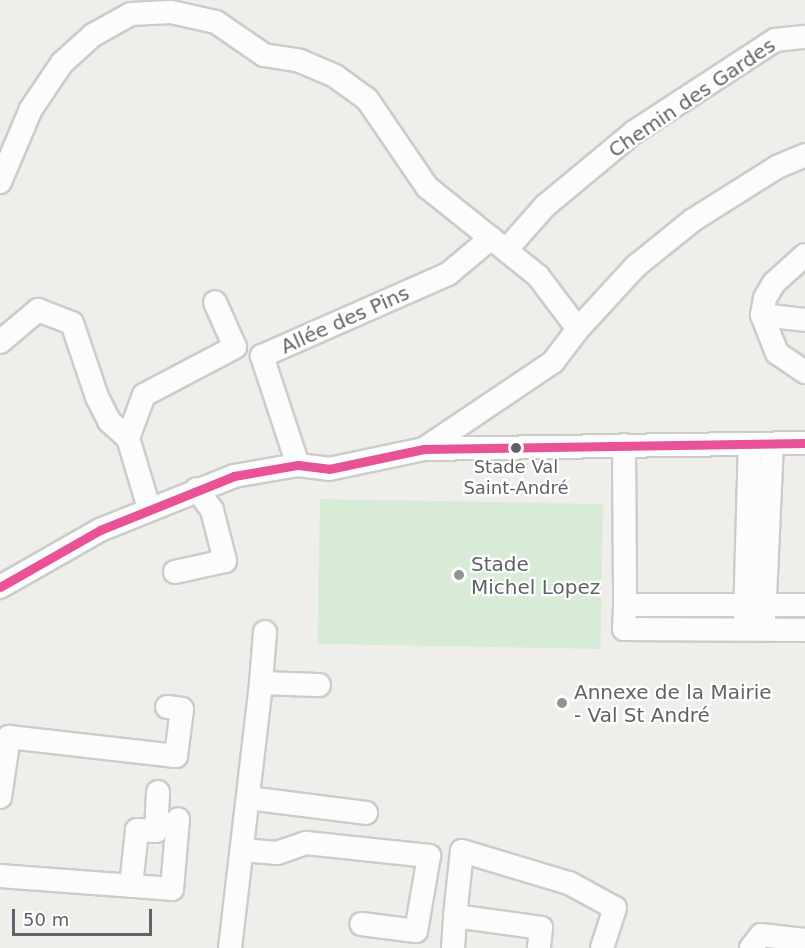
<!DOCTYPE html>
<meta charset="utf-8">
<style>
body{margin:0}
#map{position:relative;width:805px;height:948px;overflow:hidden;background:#efeeea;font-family:"DejaVu Sans",sans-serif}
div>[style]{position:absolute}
.green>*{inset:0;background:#d8ebd6;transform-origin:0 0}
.roads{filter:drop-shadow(2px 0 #cbcccc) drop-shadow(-2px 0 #cbcccc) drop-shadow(0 2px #cbcccc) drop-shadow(0 -2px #cbcccc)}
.minor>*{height:22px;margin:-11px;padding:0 11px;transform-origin:11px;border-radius:11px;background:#fdfcfc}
.bus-1>*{height:9px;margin:-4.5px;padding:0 4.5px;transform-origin:4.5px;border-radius:4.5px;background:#ea5297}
.dots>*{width:16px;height:16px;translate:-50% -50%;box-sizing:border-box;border:3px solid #fff;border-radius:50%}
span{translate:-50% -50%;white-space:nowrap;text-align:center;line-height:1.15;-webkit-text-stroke:4.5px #fff;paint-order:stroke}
.bus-label{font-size:18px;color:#5f6368}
.street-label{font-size:20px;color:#5f6368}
.poi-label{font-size:20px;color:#5f6368}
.left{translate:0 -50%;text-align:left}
.scale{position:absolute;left:12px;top:909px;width:140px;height:27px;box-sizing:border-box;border:3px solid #5f6368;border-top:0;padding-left:8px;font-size:18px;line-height:21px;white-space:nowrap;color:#5f6368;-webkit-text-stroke:4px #fff;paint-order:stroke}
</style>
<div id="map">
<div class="green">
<i style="left:320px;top:499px;width:283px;height:145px;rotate:1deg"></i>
</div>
<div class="roads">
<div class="minor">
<i style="left:0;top:182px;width:79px;rotate:-67deg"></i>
<i style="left:31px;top:109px;width:55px;rotate:-56deg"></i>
<i style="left:62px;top:63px;width:42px;rotate:-42.1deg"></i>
<i style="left:93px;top:35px;width:43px;rotate:-28.9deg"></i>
<i style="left:131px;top:14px;width:40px;rotate:-2.9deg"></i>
<i style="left:171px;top:12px;width:46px;rotate:12.5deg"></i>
<i style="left:216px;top:22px;width:58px;rotate:34.5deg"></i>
<i style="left:264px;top:55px;width:36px;rotate:9deg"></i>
<i style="left:300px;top:61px;width:38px;rotate:23deg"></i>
<i style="left:335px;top:76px;width:39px;rotate:36deg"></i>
<i style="left:367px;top:99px;width:107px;rotate:55.7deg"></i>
<i style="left:427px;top:187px;width:142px;rotate:38.7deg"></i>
<i style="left:538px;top:276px;width:66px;rotate:53deg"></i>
<i style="left:578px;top:329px;width:41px;rotate:127.1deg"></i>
<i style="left:553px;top:362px;width:156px;rotate:146deg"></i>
<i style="left:507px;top:249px;width:57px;rotate:-48.5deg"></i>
<i style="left:545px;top:206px;width:116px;rotate:-39.7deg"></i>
<i style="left:634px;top:132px;width:168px;rotate:-33.1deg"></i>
<i style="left:775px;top:40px;width:30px;rotate:-6deg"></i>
<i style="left:805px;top:255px;width:42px;rotate:137.9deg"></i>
<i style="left:774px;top:283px;width:17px;rotate:121deg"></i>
<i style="left:765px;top:298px;width:17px;rotate:100deg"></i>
<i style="left:762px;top:315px;width:41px;rotate:68.5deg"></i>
<i style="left:777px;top:353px;width:34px;rotate:34deg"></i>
<i style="left:762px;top:315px;width:43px;rotate:6.6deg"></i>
<i style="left:578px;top:329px;width:86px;rotate:-47.4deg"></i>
<i style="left:636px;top:266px;width:73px;rotate:-38.9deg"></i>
<i style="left:693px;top:220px;width:99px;rotate:-32.2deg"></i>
<i style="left:777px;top:167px;width:30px;rotate:-23deg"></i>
<i style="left:0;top:342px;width:50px;rotate:-40.1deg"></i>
<i style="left:38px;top:310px;width:36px;rotate:21deg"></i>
<i style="left:72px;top:323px;width:78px;rotate:71.3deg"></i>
<i style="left:97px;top:397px;width:27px;rotate:63deg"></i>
<i style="left:109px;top:421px;width:25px;rotate:42deg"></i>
<i style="left:624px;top:445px;width:160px;rotate:89.6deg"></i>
<i style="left:298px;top:465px;width:115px;rotate:-108.3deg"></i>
<i style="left:262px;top:356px;width:203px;rotate:-23.8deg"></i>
<i style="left:448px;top:274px;width:56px;rotate:-39.9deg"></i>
<i style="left:149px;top:508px;width:73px;rotate:-106.7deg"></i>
<i style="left:128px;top:438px;width:46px;rotate:-69.6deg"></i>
<i style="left:144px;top:395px;width:103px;rotate:-27.8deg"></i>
<i style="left:235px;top:347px;width:49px;rotate:-114deg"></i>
<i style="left:175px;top:572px;width:51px;rotate:-12.4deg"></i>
<i style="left:225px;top:561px;width:53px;rotate:-104.3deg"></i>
<i style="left:212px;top:510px;width:26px;rotate:-127deg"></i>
<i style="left:0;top:587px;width:115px;rotate:-29.7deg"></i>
<i style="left:100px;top:530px;width:144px;rotate:-21.9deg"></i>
<i style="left:234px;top:476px;width:65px;rotate:-9.8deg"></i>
<i style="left:298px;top:465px;width:31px;rotate:7deg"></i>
<i style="left:329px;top:469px;width:97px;rotate:-11.9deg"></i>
<i style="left:424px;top:449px;width:381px;rotate:-0.9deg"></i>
<i style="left:805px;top:605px;width:180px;rotate:180deg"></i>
<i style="left:625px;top:605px;width:24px;rotate:92deg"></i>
<i style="left:624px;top:629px;width:181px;rotate:0.3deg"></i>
<i style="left:764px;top:619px;width:175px;rotate:-87.4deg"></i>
<i style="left:745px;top:620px;width:176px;rotate:-88.4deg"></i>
<i style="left:261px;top:683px;width:51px;rotate:-85.5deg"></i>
<i style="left:0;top:797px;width:61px;rotate:-81.5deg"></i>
<i style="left:9px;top:737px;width:168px;rotate:6.5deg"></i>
<i style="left:176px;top:756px;width:47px;rotate:-82.7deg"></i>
<i style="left:182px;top:709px;width:15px;rotate:-172deg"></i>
<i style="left:248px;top:798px;width:119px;rotate:7.2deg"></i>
<i style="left:242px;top:850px;width:35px;rotate:5deg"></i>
<i style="left:277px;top:853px;width:31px;rotate:-19deg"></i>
<i style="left:306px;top:843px;width:124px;rotate:6deg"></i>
<i style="left:429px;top:856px;width:76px;rotate:99.8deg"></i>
<i style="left:416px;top:931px;width:55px;rotate:-172.7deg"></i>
<i style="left:0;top:876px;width:172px;rotate:4.3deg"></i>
<i style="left:172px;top:889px;width:70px;rotate:-85.1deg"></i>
<i style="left:131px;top:886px;width:56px;rotate:-83.9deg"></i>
<i style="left:137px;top:830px;width:19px;rotate:3deg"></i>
<i style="left:156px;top:831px;width:39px;rotate:-87deg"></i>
<i style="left:455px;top:916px;width:65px;rotate:-83.9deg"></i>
<i style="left:462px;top:851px;width:112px;rotate:16.7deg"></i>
<i style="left:569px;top:883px;width:52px;rotate:28.5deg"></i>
<i style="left:615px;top:908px;width:42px;rotate:108deg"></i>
<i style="left:230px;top:948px;width:267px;rotate:-83.3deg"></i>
<i style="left:261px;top:683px;width:58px;rotate:2deg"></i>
<i style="left:453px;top:948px;width:32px;rotate:-86deg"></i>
<i style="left:455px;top:916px;width:87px;rotate:7.9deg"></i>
<i style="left:541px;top:928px;width:20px;rotate:96deg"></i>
<i style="left:751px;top:948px;width:16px;rotate:-52deg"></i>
<i style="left:761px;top:935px;width:44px;rotate:6.5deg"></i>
</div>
</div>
<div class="bus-1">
<i style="left:0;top:587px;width:115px;rotate:-29.7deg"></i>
<i style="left:100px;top:530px;width:144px;rotate:-21.9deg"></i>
<i style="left:234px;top:476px;width:65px;rotate:-9.8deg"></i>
<i style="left:298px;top:465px;width:31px;rotate:7deg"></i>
<i style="left:329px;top:469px;width:97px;rotate:-11.9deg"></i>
<i style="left:424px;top:449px;width:381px;rotate:-0.9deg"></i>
</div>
<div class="dots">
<i style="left:516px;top:448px;background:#5f6368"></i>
<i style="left:459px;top:575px;background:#919496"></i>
<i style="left:562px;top:703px;background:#919496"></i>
</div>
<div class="bus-label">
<span style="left:516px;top:478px">Stade Val<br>Saint-André</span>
</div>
<div class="street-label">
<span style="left:692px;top:98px;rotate:-34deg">Chemin des Gardes</span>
<span style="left:345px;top:320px;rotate:-24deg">Allée des Pins</span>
</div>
<div class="poi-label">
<span class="left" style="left:471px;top:576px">Stade<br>Michel Lopez</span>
<span class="left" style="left:574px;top:704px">Annexe de la Mairie<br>- Val St André</span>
</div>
<div class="scale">50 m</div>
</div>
